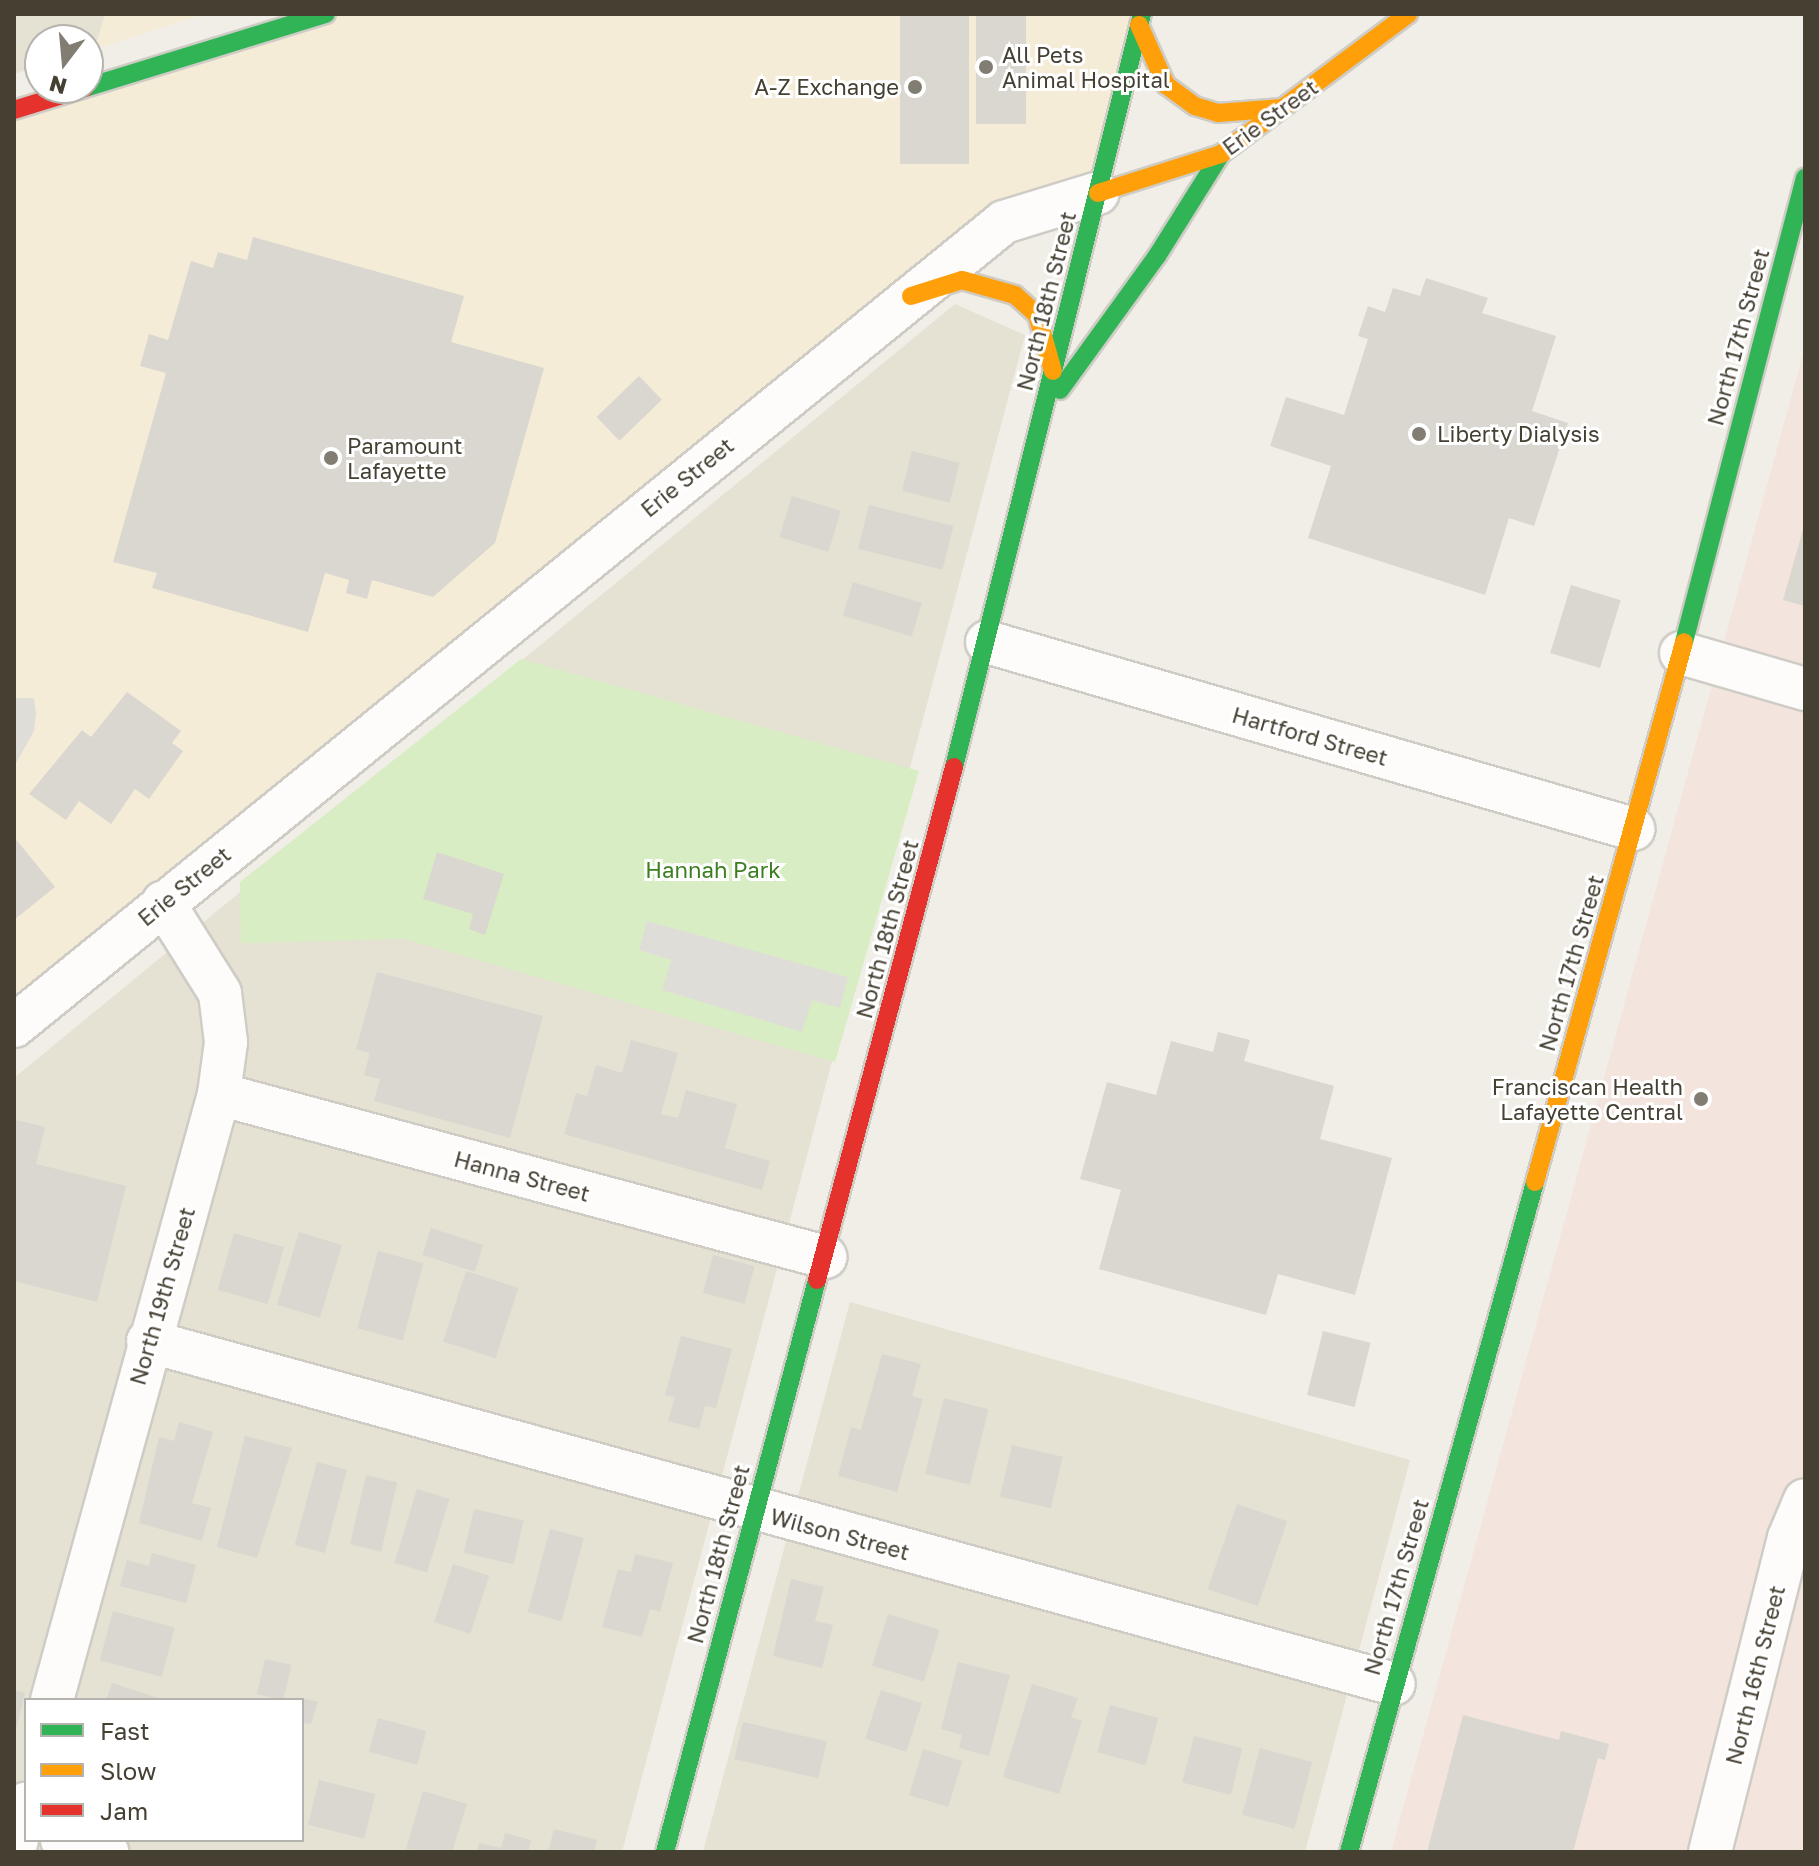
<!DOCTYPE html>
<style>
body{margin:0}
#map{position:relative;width:1819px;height:1866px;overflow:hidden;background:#f0eee7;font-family:"Golos Text",sans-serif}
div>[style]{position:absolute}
.residential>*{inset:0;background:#e5e1d3}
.commercial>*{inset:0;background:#f5ecd8}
.medical>*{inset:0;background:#f3e4dd}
.green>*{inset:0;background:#d9edc4}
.parking>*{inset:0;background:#dfddd7}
.building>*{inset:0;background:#d9d7cf;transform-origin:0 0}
.roads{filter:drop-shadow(2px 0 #ceccc5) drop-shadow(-2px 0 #ceccc5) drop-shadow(0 2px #ceccc5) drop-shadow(0 -2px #ceccc5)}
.street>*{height:42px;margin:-21px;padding:0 21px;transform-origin:21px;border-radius:21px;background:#fdfcfb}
.fast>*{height:18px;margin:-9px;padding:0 9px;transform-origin:9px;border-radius:9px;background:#30b455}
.slow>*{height:18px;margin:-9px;padding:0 9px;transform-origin:9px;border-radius:9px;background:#ff9f0a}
.jam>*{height:18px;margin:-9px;padding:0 9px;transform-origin:9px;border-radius:9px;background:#e5322d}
.dots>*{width:22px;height:22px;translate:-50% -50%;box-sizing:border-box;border:4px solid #fff;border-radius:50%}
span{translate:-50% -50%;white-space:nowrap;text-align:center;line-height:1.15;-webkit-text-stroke:6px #fff;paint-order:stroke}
.poi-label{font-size:22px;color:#464033}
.left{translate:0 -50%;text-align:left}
.right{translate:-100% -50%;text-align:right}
.street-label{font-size:22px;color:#464033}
.park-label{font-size:22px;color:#3b7e20}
.frame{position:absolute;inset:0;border:16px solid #464033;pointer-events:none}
.legend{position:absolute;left:24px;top:1698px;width:280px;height:144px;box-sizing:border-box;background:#fff;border:2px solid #b5b3ad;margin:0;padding:10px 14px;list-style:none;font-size:24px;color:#464033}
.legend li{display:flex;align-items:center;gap:16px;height:40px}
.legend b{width:40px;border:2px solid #b5b3ad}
.north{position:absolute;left:24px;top:24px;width:80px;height:80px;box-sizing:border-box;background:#fff;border:2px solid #b5b3ad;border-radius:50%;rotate:196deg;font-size:22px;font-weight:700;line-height:32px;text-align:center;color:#464033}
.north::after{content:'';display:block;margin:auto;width:28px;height:36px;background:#827d72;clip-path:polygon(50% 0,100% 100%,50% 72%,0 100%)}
</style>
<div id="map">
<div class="residential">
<i style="clip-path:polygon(14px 14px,105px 14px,95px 49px,88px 51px,88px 40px,40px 40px,40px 66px,14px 74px)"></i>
<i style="clip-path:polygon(evenodd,955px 304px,1025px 335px,622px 1852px,14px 1852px,14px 1078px,955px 304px,26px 1700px,302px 1700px,302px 1840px,26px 1840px,26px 1700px)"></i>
<i style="clip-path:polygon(850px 1302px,1410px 1460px,1305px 1852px,703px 1852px)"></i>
</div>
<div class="commercial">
<i style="clip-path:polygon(105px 14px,205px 14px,95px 49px)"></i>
<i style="clip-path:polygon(326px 14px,1142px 14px,1098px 193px,1004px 222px,14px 1026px,14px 110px)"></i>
</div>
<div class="medical">
<i style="clip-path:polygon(1805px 347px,1805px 1852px,1391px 1852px)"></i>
</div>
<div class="green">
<i style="clip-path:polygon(521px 659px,919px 771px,835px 1062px,404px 939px,241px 943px,240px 882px)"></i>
</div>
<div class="parking">
<i style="clip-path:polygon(14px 698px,34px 698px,36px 713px,34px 731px,14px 767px)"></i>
<i style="clip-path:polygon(647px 921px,848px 977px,840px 1008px,812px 1000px,802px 1032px,662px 990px,671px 960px,639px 950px)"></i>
</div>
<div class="building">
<i style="left:900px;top:14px;width:69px;height:150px"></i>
<i style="left:976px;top:14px;width:50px;height:110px"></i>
<i style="clip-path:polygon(253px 237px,464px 296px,451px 342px,544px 368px,495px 543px,433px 597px,372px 580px,367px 599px,346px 593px,349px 580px,325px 573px,308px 632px,152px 588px,157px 573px,113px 562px,166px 373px,140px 366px,149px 334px,168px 340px,191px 261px,213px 268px,218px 252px,247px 260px)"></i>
<i style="clip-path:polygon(1426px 278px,1488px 298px,1482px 313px,1556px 336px,1532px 411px,1568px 423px,1534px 526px,1509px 518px,1485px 595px,1308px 538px,1331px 466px,1270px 446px,1286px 397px,1344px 415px,1368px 339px,1358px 336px,1368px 306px,1385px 312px,1393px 288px,1420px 296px)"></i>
<i style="left:639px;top:376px;width:33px;height:59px;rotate:46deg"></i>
<i style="left:912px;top:451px;width:49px;height:41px;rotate:14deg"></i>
<i style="left:792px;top:496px;width:51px;height:43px;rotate:17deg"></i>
<i style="left:869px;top:505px;width:87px;height:45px;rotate:14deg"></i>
<i style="clip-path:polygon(1804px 526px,1805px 526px,1805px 606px,1783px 600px)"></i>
<i style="left:853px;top:582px;width:72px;height:35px;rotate:17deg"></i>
<i style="left:1571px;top:585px;width:52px;height:71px;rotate:17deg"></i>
<i style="clip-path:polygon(127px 692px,181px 731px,172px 743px,183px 751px,149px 799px,135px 789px,111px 824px,79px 801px,66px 820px,29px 794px,82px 730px,91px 737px)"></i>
<i style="clip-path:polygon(14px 837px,55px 887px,14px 920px)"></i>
<i style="clip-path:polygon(437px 852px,504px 874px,485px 935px,469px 929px,473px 914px,423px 899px)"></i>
<i style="clip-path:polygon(377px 972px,543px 1016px,510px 1138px,374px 1101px,380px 1079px,364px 1075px,370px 1053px,356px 1049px)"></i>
<i style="clip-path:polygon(1218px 1032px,1250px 1040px,1244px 1061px,1334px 1086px,1320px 1139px,1392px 1158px,1355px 1295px,1278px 1274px,1266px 1315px,1099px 1269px,1121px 1190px,1080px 1179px,1107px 1082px,1156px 1095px,1171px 1041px,1213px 1052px)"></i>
<i style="clip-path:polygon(631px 1040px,678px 1053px,661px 1114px,678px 1118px,686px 1090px,737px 1104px,725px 1148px,770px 1161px,762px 1190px,564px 1134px,576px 1093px,587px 1096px,596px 1065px,622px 1073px)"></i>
<i style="clip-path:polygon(16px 1120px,45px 1127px,36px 1164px,126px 1186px,97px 1302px,14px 1281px)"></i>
<i style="left:431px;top:1228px;width:55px;height:28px;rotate:18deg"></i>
<i style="left:299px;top:1232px;width:45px;height:76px;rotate:17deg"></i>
<i style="left:234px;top:1233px;width:52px;height:59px;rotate:16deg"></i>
<i style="left:378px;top:1251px;width:47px;height:80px;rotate:15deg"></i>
<i style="left:713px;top:1255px;width:43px;height:39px;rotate:15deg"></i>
<i style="left:466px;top:1271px;width:55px;height:74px;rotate:18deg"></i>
<i style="left:1323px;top:1331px;width:49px;height:66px;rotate:14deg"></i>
<i style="clip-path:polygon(681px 1336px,732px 1349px,716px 1408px,705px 1406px,699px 1429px,668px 1421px,675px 1397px,665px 1395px)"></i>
<i style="clip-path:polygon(882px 1354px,921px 1364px,912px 1396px,923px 1399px,897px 1492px,838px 1476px,851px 1427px,861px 1430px)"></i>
<i style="left:944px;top:1398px;width:46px;height:78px;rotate:14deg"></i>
<i style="clip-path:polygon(179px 1422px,213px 1432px,192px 1503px,211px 1508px,202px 1541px,139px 1523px,159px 1437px,174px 1441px)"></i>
<i style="clip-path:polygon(245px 1436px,292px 1448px,257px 1558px,217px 1547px)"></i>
<i style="left:1012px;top:1445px;width:52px;height:53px;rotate:13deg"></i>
<i style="left:317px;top:1462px;width:31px;height:86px;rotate:15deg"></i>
<i style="left:366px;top:1475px;width:32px;height:71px;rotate:13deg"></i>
<i style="left:417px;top:1489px;width:34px;height:77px;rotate:17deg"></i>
<i style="left:1237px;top:1504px;width:53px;height:90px;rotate:19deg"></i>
<i style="left:474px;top:1509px;width:51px;height:45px;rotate:13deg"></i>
<i style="left:550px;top:1529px;width:35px;height:86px;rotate:15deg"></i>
<i style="clip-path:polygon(152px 1553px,196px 1565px,186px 1603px,120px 1586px,127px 1560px,149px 1566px)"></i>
<i style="clip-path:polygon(635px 1554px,673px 1563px,660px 1612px,650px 1609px,642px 1637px,602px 1627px,618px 1569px,631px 1572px)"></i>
<i style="left:453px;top:1564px;width:38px;height:61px;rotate:18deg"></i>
<i style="clip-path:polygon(791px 1579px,824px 1587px,815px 1621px,833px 1625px,822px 1668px,773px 1656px)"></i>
<i style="left:113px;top:1611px;width:64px;height:51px;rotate:15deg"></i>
<i style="left:888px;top:1614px;width:54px;height:54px;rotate:17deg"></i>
<i style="left:265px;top:1659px;width:27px;height:36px;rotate:13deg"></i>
<i style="clip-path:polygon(958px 1662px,1010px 1675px,989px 1756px,959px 1748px,962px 1735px,941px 1729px)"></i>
<i style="clip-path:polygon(112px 1683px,161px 1699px,161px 1700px,106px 1700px)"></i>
<i style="clip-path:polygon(1032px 1684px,1078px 1698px,1071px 1717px,1082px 1721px,1059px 1794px,1003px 1777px)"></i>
<i style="clip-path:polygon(14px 1690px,25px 1693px,15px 1733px,14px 1733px)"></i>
<i style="left:881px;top:1690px;width:43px;height:51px;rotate:18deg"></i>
<i style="clip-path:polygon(302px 1698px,318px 1702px,311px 1724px,302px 1723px)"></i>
<i style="left:1110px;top:1705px;width:50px;height:49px;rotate:15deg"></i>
<i style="clip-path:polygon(1463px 1715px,1559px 1740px,1561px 1731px,1609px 1744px,1605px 1760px,1598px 1758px,1573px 1852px,1427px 1852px)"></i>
<i style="left:378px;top:1718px;width:50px;height:35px;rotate:15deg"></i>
<i style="left:743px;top:1722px;width:86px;height:38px;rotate:13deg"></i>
<i style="left:1194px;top:1736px;width:50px;height:48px;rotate:14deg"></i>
<i style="left:1260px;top:1748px;width:54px;height:69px;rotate:15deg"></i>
<i style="left:923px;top:1749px;width:41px;height:48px;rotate:17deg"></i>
<i style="left:319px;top:1780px;width:58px;height:46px;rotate:14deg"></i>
<i style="clip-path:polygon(423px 1791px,467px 1804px,452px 1852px,406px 1849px)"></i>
<i style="clip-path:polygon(554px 1829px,597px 1840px,594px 1852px,548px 1852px)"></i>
<i style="clip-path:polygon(505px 1833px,531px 1840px,528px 1852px,477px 1852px,479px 1843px,501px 1848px)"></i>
</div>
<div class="roads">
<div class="street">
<i style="left:987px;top:642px;width:673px;rotate:16.14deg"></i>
<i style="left:1681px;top:653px;width:129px;rotate:16.2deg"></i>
<i style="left:14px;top:1026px;width:1275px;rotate:-39.08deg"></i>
<i style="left:1004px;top:222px;width:98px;rotate:-17.1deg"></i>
<i style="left:219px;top:1094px;width:628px;rotate:15.05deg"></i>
<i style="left:148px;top:1341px;width:1292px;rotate:15.39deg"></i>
<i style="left:52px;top:1700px;width:629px;rotate:-74.59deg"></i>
<i style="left:219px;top:1094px;width:52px;rotate:-82.3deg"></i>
<i style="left:226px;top:1042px;width:49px;rotate:-97deg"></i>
<i style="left:220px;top:993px;width:107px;rotate:-122.1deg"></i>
<i style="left:62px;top:1840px;width:47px;rotate:14.9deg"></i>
<i style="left:14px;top:1851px;width:49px;rotate:-75.7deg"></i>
<i style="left:1710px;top:1852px;width:324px;rotate:-75.9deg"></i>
<i style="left:1789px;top:1538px;width:41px;rotate:-67.2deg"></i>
</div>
<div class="fast">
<i style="left:88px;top:87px;width:249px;rotate:-17.1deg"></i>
<i style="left:1060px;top:390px;width:165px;rotate:-54.1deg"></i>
<i style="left:1157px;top:256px;width:120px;rotate:-57.9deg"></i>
<i style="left:1684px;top:642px;width:480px;rotate:-75.4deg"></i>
<i style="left:954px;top:767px;width:776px;rotate:-75.98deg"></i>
<i style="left:665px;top:1852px;width:592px;rotate:-75.12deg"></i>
<i style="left:1349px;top:1852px;width:695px;rotate:-74.48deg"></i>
</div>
<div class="slow">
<i style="left:1139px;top:25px;width:66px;rotate:65.8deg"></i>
<i style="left:1166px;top:85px;width:36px;rotate:36deg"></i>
<i style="left:1195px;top:106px;width:24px;rotate:17deg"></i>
<i style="left:1218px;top:113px;width:64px;rotate:-4.5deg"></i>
<i style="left:1098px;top:193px;width:129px;rotate:-17.6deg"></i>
<i style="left:1221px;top:154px;width:234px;rotate:-36.8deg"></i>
<i style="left:911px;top:296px;width:53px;rotate:-17.4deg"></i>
<i style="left:962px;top:280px;width:55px;rotate:15.8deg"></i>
<i style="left:1015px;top:295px;width:30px;rotate:42deg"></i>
<i style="left:1037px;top:315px;width:58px;rotate:74.1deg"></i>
<i style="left:1535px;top:1182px;width:560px;rotate:-74.57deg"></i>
</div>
<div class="jam">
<i style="left:14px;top:110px;width:74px;rotate:-17.2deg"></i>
<i style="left:817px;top:1280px;width:531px;rotate:-75.05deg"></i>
</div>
</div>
<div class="dots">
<i style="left:986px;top:67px;background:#827d72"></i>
<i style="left:915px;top:87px;background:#827d72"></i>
<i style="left:1419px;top:434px;background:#827d72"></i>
<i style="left:331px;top:458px;background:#827d72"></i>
<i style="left:1701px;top:1099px;background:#827d72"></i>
</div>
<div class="poi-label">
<span class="left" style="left:1002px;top:67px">All Pets<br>Animal Hospital</span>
<span class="right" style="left:899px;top:87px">A-Z Exchange</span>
<span class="left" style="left:1437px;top:434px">Liberty Dialysis</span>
<span class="left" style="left:347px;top:458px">Paramount<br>Lafayette</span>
<span class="right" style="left:1683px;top:1099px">Franciscan Health<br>Lafayette Central</span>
</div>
<div class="street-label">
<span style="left:1270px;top:117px;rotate:-36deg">Erie Street</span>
<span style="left:1046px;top:301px;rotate:-76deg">North 18th Street</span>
<span style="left:1738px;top:337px;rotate:-75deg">North 17th Street</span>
<span style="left:687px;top:477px;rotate:-39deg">Erie Street</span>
<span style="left:1310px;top:736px;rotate:16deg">Hartford Street</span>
<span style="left:184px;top:886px;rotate:-39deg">Erie Street</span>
<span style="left:887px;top:929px;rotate:-75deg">North 18th Street</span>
<span style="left:1571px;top:963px;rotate:-74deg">North 17th Street</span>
<span style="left:522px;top:1176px;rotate:15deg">Hanna Street</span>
<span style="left:162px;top:1296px;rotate:-74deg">North 19th Street</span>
<span style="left:840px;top:1534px;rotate:15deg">Wilson Street</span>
<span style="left:718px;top:1554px;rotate:-75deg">North 18th Street</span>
<span style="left:1396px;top:1587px;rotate:-74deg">North 17th Street</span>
<span style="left:1755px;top:1675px;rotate:-76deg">North 16th Street</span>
</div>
<div class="park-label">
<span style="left:713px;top:870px">Hannah Park</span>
</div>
<div class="frame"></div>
<ul class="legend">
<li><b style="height:10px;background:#30b455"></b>Fast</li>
<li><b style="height:10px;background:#ff9f0a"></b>Slow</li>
<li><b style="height:10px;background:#e5322d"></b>Jam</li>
</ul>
<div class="north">N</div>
</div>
